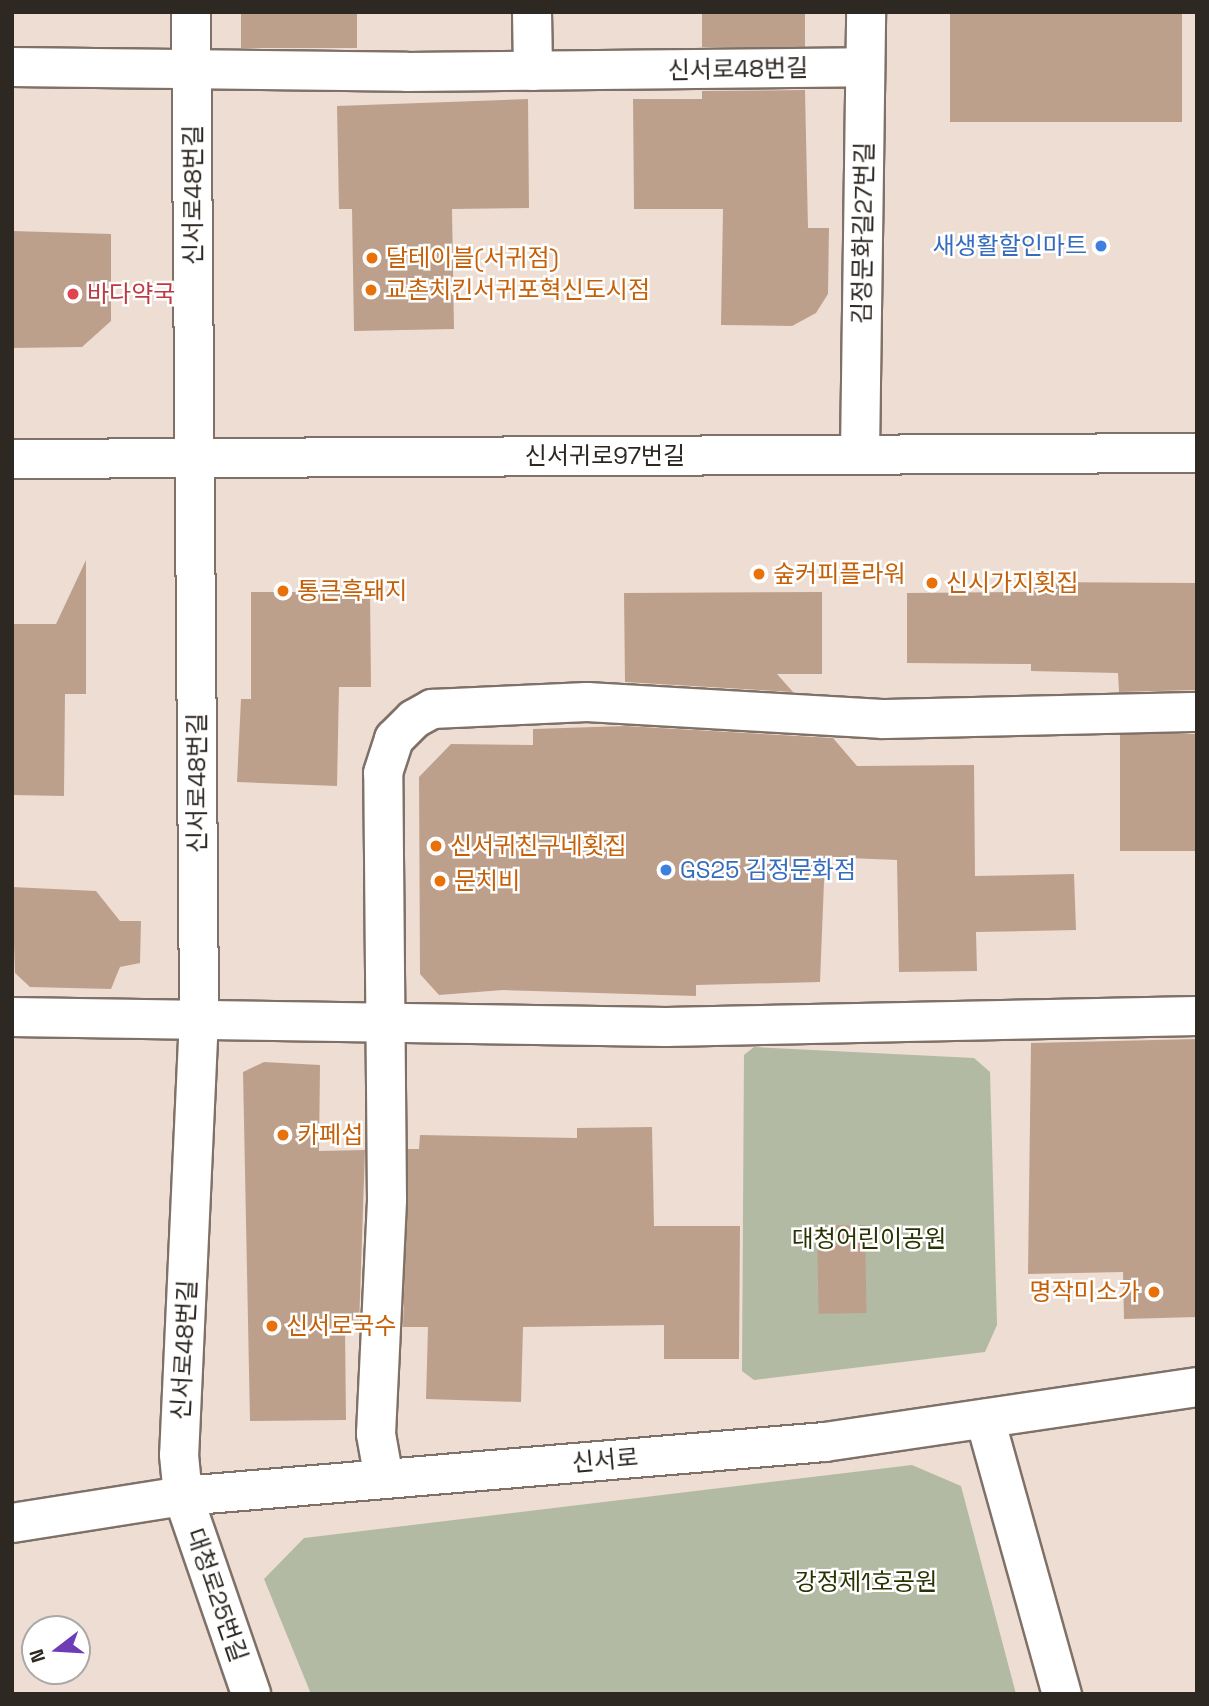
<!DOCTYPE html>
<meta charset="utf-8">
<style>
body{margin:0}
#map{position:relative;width:1209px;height:1706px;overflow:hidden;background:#eeddd2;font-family:"Space Grotesk","Noto Sans KR",sans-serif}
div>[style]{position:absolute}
.green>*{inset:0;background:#b2baa3}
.building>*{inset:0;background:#bda08c;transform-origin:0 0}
.roads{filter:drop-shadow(2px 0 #7f7167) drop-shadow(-2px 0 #7f7167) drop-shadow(0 2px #7f7167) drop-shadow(0 -2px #7f7167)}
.minor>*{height:38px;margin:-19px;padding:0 19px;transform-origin:19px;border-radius:19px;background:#fff}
.dots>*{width:19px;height:19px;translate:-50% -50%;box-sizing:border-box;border:4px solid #fff;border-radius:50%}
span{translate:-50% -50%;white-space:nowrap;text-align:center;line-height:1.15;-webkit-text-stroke:5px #fff;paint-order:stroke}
.street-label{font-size:24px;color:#2e2823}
.shop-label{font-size:24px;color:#366cbe}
.right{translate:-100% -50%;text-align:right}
.left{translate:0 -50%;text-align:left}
.food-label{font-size:24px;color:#c56008}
.health-label{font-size:24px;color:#be3a42}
.park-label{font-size:24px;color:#283300}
.frame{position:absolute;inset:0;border:14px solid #2e2823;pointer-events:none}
.north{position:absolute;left:21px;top:1615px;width:70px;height:70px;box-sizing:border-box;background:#fff;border:2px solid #aba9a7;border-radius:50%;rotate:253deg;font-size:19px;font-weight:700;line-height:28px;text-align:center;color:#2e2823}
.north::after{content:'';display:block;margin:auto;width:24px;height:32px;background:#6e3db5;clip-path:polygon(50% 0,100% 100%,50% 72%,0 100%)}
</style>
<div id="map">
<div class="green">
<i style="clip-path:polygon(754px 1047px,974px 1058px,990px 1072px,997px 1325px,985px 1352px,754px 1380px,742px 1371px,744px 1055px)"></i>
<i style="clip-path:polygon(912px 1465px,961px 1486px,1016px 1694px,311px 1694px,264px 1579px,304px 1538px)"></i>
</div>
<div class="building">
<i style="left:241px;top:12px;width:116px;height:36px"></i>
<i style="left:702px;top:12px;width:103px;height:35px"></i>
<i style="left:950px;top:12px;width:232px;height:110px"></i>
<i style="clip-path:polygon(805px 90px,808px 228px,829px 228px,828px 294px,816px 313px,792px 326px,721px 325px,723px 209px,634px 209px,633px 99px,702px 99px,702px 91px)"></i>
<i style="clip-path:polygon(528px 99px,529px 208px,452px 209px,454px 329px,354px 331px,352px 209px,339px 209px,337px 106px)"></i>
<i style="clip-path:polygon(12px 231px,111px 234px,111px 321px,82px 347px,12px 348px)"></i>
<i style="clip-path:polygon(86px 560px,86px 694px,65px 694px,64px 796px,12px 795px,12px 624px,56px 624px)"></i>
<i style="clip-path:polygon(1030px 582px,1197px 583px,1197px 690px,1119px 692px,1118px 673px,1031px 671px,1031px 664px,907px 663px,907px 593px,1030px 592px)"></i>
<i style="clip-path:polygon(251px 592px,370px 592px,371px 687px,339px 687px,337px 786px,237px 782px,241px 699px,251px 699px)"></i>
<i style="clip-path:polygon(822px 592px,822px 674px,777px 674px,793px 692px,625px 682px,624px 593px)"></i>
<i style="clip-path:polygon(625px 726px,833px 738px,857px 766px,974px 765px,975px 876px,1074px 874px,1076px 930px,976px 932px,977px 971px,899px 972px,897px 860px,825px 857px,820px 982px,696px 985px,696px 996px,503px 990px,439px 995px,420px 974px,419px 777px,451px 744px,533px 745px,533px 729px)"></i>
<i style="left:1197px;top:734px;width:117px;height:77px;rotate:90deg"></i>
<i style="clip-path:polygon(12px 887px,96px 891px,120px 921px,141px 921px,140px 963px,120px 967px,111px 989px,30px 987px,15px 973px)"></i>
<i style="clip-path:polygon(1197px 1039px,1197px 1317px,1124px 1319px,1123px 1272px,1028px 1274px,1031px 1043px)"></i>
<i style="clip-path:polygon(264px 1062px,320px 1065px,319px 1151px,365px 1150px,359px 1327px,345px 1327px,346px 1420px,250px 1421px,243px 1072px)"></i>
<i style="clip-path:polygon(652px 1127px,654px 1226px,740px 1226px,739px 1359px,664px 1359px,664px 1325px,523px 1327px,521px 1402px,426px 1399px,428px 1327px,403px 1327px,408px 1149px,419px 1149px,420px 1135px,577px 1138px,577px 1128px)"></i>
<i style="left:865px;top:1225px;width:88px;height:48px;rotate:89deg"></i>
</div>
<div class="roads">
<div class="minor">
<i style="left:191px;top:12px;width:1005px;rotate:89.54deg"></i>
<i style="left:199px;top:1017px;width:438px;rotate:92.6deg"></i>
<i style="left:179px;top:1455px;width:41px;rotate:84.4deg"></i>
<i style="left:183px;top:1496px;width:209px;rotate:71deg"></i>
<i style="left:532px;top:12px;width:59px;rotate:89deg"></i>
<i style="left:12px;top:67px;width:395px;rotate:0.7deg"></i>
<i style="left:407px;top:72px;width:458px;rotate:-0.6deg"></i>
<i style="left:860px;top:454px;width:442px;rotate:-89.2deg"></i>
<i style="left:12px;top:459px;width:1185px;rotate:-0.29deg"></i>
<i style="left:12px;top:1017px;width:654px;rotate:0.88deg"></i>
<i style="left:666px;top:1027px;width:531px;rotate:-1.19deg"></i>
<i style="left:985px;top:1419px;width:286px;rotate:74.4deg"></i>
<i style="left:384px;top:1479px;width:46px;rotate:-100.1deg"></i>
<i style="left:376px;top:1434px;width:234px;rotate:-87.3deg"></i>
<i style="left:387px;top:1200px;width:427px;rotate:-90.5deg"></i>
<i style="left:383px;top:773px;width:36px;rotate:-72deg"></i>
<i style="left:394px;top:739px;width:28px;rotate:-45deg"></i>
<i style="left:414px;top:719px;width:21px;rotate:-29deg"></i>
<i style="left:432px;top:709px;width:155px;rotate:-2.6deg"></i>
<i style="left:587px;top:702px;width:296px;rotate:3.3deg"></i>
<i style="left:883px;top:719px;width:314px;rotate:-1.3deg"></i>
<i style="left:12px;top:1523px;width:173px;rotate:-9deg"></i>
<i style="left:183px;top:1496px;width:644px;rotate:-4.81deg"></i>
<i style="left:825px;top:1442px;width:376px;rotate:-8.4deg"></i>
</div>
</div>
<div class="dots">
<i style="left:1101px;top:246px;background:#3f7fe0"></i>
<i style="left:372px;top:258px;background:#e8710a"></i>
<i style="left:371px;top:290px;background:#e8710a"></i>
<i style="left:73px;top:294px;background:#e0444e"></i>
<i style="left:759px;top:574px;background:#e8710a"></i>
<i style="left:932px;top:583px;background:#e8710a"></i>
<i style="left:283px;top:591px;background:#e8710a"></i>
<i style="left:436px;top:846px;background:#e8710a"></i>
<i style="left:666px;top:870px;background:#3f7fe0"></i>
<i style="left:440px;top:881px;background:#e8710a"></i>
<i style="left:283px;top:1135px;background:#e8710a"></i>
<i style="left:1154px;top:1292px;background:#e8710a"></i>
<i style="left:272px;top:1326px;background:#e8710a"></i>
</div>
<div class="street-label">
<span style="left:738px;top:69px;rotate:-1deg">신서로48번길</span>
<span style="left:193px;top:195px;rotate:-90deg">신서로48번길</span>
<span style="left:863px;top:233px;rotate:-89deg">김정문화길27번길</span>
<span style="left:605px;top:456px">신서귀로97번길</span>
<span style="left:197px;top:783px;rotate:-90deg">신서로48번길</span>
<span style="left:184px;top:1350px;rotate:-87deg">신서로48번길</span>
<span style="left:605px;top:1460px;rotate:-5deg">신서로</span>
<span style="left:217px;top:1595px;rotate:71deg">대청로25번길</span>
</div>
<div class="shop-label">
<span class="right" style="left:1087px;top:246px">새생활할인마트</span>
<span class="left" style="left:680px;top:870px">GS25 김정문화점</span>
</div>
<div class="food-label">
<span class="left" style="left:386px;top:258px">달테이블(서귀점)</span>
<span class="left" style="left:385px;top:290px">교촌치킨서귀포혁신도시점</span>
<span class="left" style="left:773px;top:574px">숲커피플라워</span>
<span class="left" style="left:946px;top:583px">신시가지횟집</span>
<span class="left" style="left:297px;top:591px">통큰흑돼지</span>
<span class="left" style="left:450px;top:846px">신서귀친구네횟집</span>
<span class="left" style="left:454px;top:881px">문치비</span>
<span class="left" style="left:297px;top:1135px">카페섭</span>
<span class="right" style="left:1140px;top:1292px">명작미소가</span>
<span class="left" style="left:286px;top:1326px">신서로국수</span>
</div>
<div class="health-label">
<span class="left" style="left:87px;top:294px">바다약국</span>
</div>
<div class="park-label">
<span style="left:869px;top:1239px">대청어린이공원</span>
<span style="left:866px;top:1582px">강정제1호공원</span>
</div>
<div class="frame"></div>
<div class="north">N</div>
</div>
